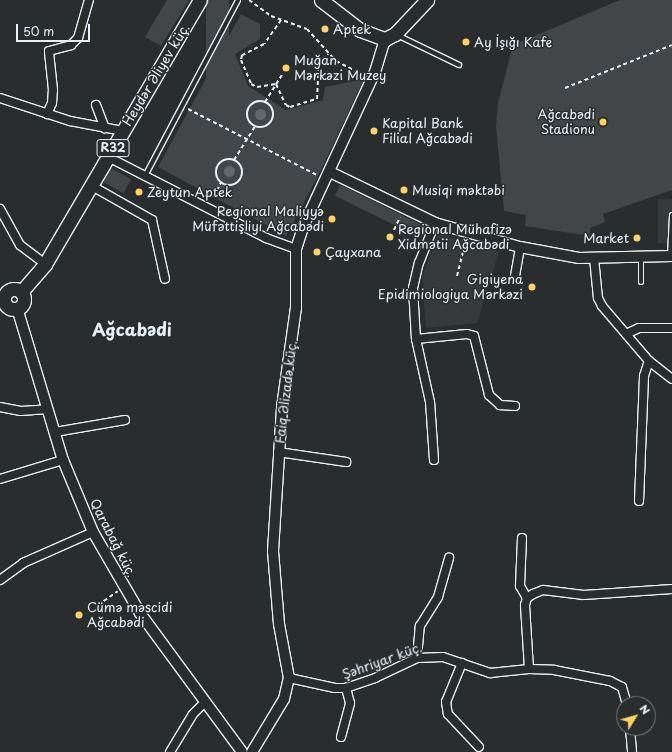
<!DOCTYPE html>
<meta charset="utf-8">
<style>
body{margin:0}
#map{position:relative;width:672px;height:752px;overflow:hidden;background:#2a2d2e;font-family:"Playpen Sans",sans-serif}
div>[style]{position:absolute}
.built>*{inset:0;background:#363a3b;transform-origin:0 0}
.green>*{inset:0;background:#424648;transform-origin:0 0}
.water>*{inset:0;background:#63686b}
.round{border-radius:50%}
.path>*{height:2px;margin-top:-1px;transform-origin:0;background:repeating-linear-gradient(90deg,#e8f1f8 0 4px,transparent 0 7px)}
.path>.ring{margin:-1px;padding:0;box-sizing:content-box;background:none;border:2px solid #e8f1f8;border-radius:50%}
.roads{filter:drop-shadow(1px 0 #e8f1f8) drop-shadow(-1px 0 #e8f1f8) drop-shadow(0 1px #e8f1f8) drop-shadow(0 -1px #e8f1f8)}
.service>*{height:4px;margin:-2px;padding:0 2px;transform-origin:2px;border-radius:2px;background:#2a2d2e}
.minor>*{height:8px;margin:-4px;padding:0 4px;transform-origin:4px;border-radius:4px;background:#2a2d2e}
.tertiary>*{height:10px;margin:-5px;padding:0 5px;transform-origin:5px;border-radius:5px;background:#2a2d2e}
.primary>*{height:13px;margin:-6.5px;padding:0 6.5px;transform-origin:6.5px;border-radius:6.5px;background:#2a2d2e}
.primary>.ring{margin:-6.5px;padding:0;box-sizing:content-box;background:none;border:13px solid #2a2d2e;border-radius:50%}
.dots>*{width:11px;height:11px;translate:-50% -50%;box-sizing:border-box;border:2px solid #2a2d2e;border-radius:50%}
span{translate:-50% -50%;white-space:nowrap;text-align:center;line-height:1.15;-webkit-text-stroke:3px #2a2d2e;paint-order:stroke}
.shield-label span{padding:1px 3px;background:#2a2d2e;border:1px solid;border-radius:3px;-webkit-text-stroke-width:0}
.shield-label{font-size:12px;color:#e8f1f8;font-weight:700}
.poi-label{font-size:13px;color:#e8f1f8}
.left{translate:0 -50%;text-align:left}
.right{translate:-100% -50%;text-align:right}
.street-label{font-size:13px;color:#e8f1f8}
.district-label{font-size:17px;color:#e8f1f8;font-weight:700}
.north{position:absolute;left:616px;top:696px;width:40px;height:40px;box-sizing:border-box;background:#2a2d2e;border:1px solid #767b7f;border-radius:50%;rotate:53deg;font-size:11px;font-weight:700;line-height:16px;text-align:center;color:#e8f1f8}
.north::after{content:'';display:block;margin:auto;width:14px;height:18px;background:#ffd166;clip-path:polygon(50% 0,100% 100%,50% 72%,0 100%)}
.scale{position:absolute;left:16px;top:24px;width:74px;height:18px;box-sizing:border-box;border:2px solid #e8f1f8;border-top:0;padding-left:5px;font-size:12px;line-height:14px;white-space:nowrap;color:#e8f1f8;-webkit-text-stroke:3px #2a2d2e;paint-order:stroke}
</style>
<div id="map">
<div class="built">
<i style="left:672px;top:199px;width:44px;height:14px;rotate:90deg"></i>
<i style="clip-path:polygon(438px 233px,499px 252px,477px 323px,426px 328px,422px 277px)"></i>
</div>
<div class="green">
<i style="clip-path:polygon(167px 0,189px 0,161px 46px,145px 37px)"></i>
<i style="left:206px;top:0;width:23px;height:172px"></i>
<i style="clip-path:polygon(620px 0,672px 0,672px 190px,603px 214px,605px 222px,590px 228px,590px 236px,525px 226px,526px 215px,504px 211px,496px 126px,498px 103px,513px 45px)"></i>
<i style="clip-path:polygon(241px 14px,260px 24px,260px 39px,235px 54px,248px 86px,286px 110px,323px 100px,325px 87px,364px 79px,318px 176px,286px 236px,158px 167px)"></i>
<i style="left:111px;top:168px;width:23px;height:16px;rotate:29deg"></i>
<i style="left:340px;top:185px;width:93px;height:12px;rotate:26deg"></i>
</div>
<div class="water">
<i class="round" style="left:254.5px;top:108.5px;width:11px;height:11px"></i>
<i class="round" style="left:223.5px;top:165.5px;width:11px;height:11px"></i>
</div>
<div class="path">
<i style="left:249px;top:0;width:27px;rotate:36deg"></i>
<i style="left:271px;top:16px;width:38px;rotate:20deg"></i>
<i style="left:307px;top:29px;width:43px;rotate:47.8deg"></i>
<i style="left:336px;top:61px;width:31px;rotate:27deg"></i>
<i style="left:281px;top:20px;width:29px;rotate:125deg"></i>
<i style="left:264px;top:44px;width:25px;rotate:153deg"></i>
<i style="left:242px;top:55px;width:5px;rotate:101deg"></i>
<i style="left:241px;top:60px;width:26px;rotate:67deg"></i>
<i style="left:251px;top:84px;width:7px;rotate:27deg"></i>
<i style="left:257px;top:87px;width:19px;rotate:-9deg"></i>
<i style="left:276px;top:84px;width:23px;rotate:65deg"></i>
<i style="left:286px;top:105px;width:4px;rotate:27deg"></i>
<i style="left:290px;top:107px;width:28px;rotate:-17deg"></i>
<i style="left:317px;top:99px;width:33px;rotate:-87deg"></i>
<i style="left:319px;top:66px;width:15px;rotate:-53deg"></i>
<i style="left:565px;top:88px;width:115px;rotate:-21.9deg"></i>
<i class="ring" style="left:247px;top:101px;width:24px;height:24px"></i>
<i style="left:265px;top:102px;width:32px;rotate:-58deg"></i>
<i style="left:188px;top:109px;width:145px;rotate:27.1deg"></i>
<i class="ring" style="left:216px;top:159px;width:24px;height:24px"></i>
<i style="left:234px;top:160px;width:40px;rotate:-58deg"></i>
<i style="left:214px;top:197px;width:17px;rotate:-65deg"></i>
<i style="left:394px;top:230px;width:14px;rotate:-65deg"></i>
<i style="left:457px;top:276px;width:36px;rotate:-76deg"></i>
<i style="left:98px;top:605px;width:24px;rotate:-35deg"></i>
</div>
<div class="roads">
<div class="service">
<i style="left:397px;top:35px;width:69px;rotate:25.8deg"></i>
<i style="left:145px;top:176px;width:199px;rotate:-62.1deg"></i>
<i style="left:670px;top:256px;width:41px;rotate:-87.2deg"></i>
<i style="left:641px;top:282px;width:25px;rotate:-90deg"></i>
</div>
<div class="minor">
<i style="left:0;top:98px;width:74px;rotate:18.2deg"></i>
<i style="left:70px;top:121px;width:54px;rotate:10.7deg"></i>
<i style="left:96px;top:105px;width:25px;rotate:69deg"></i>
<i style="left:47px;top:114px;width:12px;rotate:-66deg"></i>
<i style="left:52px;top:103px;width:13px;rotate:-86deg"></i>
<i style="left:53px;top:90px;width:39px;rotate:-96deg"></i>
<i style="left:49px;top:51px;width:23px;rotate:-15deg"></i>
<i style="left:71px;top:45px;width:10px;rotate:-45deg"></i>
<i style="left:78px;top:38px;width:40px;rotate:-74deg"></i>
<i style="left:108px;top:157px;width:178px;rotate:27.1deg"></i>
<i style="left:266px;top:238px;width:32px;rotate:20deg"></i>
<i style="left:92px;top:186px;width:69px;rotate:29.5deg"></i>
<i style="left:152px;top:220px;width:60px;rotate:77.6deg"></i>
<i style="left:0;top:209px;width:41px;rotate:60.9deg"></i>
<i style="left:20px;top:245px;width:31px;rotate:37deg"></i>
<i style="left:594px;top:258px;width:40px;rotate:84.3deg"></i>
<i style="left:598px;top:298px;width:9px;rotate:63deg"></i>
<i style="left:602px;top:306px;width:72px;rotate:49.5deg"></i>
<i style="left:649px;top:361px;width:29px;rotate:38deg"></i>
<i style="left:515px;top:276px;width:29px;rotate:-80deg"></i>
<i style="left:626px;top:334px;width:14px;rotate:-25deg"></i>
<i style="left:639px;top:328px;width:33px"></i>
<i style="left:416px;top:339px;width:51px;rotate:-5.6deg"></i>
<i style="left:467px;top:334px;width:7px;rotate:16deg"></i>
<i style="left:474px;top:336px;width:61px;rotate:75.7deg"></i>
<i style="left:489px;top:395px;width:15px;rotate:42deg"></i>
<i style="left:500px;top:405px;width:15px;rotate:4deg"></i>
<i style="left:0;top:407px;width:21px;rotate:11deg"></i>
<i style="left:21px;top:411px;width:27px;rotate:-4deg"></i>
<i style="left:55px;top:432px;width:71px;rotate:-9.7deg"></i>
<i style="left:278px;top:452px;width:69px;rotate:8.4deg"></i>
<i style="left:434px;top:460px;width:58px;rotate:-93.9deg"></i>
<i style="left:430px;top:402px;width:65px;rotate:-102.5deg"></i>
<i style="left:416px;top:339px;width:51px;rotate:-93.4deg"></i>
<i style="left:413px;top:288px;width:26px;rotate:-77deg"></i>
<i style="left:419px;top:263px;width:43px;rotate:-68.2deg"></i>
<i style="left:0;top:479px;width:66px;rotate:-16.8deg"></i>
<i style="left:639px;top:501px;width:125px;rotate:-87.7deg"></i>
<i style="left:644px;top:376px;width:16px;rotate:-72deg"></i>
<i style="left:522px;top:538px;width:48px;rotate:92.4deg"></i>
<i style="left:520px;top:586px;width:14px;rotate:60deg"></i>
<i style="left:0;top:580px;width:29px;rotate:-36deg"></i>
<i style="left:23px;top:563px;width:77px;rotate:-23.9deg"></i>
<i style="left:417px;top:658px;width:32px;rotate:-85deg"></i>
<i style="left:420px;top:626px;width:34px;rotate:-58deg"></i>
<i style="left:438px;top:597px;width:41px;rotate:-74.2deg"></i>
<i style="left:462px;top:663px;width:42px;rotate:112.3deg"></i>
<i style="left:446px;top:702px;width:12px;rotate:81deg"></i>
<i style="left:448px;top:714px;width:45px;rotate:46.8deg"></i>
<i style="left:529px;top:669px;width:64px;rotate:-93.6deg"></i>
<i style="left:525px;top:605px;width:7px;rotate:-74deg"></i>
<i style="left:527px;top:598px;width:7px;rotate:-34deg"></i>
<i style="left:533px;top:594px;width:11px;rotate:-22deg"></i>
<i style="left:543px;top:590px;width:41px;rotate:7deg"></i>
<i style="left:584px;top:595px;width:88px;rotate:-3.9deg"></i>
<i style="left:289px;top:678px;width:47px;rotate:12.3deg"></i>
<i style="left:335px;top:688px;width:11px"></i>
<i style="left:346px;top:688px;width:31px;rotate:-19deg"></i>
<i style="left:375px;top:678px;width:47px;rotate:-25.5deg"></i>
<i style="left:417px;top:658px;width:26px;rotate:-2deg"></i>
<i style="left:443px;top:657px;width:50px;rotate:18.8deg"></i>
<i style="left:490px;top:673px;width:39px;rotate:-6deg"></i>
<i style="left:529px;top:669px;width:25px;rotate:2deg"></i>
<i style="left:554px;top:670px;width:57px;rotate:11.1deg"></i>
<i style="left:610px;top:681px;width:13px;rotate:27deg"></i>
<i style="left:622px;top:687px;width:18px;rotate:74deg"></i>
<i style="left:630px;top:728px;width:24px;rotate:85deg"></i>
<i style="left:341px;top:737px;width:35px;rotate:-75deg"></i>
<i style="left:350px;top:703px;width:16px;rotate:-105deg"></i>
<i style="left:170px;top:752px;width:44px;rotate:-58.8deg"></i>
<i style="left:193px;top:714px;width:17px;rotate:-45deg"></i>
</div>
<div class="tertiary">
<i style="left:330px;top:172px;width:117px;rotate:25.9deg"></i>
<i style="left:435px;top:223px;width:88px;rotate:15.8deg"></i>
<i style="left:520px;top:247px;width:60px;rotate:10.6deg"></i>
<i style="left:579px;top:258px;width:93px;rotate:-1.2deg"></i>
<i style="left:17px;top:308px;width:159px;rotate:73.2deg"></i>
<i style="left:63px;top:460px;width:78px;rotate:67.4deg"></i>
<i style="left:93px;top:532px;width:94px;rotate:59.9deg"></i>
<i style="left:140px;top:613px;width:172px;rotate:53.7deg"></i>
<i style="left:252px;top:752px;width:62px;rotate:-58.9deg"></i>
<i style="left:284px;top:699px;width:22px;rotate:-77deg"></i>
<i style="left:289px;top:678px;width:55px;rotate:-100.5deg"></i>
<i style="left:279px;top:624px;width:73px;rotate:-94.7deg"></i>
<i style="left:273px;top:551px;width:144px;rotate:-86.4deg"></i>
<i style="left:282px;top:407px;width:100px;rotate:-82deg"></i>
<i style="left:296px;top:308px;width:59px;rotate:-90deg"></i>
<i style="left:296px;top:249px;width:23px;rotate:-72deg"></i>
<i style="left:303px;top:227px;width:171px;rotate:-65.1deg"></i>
<i style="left:375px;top:72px;width:34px;rotate:-73deg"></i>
</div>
<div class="primary">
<i style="left:321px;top:0;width:49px;rotate:37.6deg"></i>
<i style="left:360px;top:30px;width:27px;rotate:20deg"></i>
<i style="left:385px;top:39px;width:11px;rotate:-27deg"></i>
<i style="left:395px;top:34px;width:47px;rotate:-46.7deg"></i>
<i class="ring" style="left:4px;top:289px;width:7px;height:7px"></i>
<i style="left:21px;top:292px;width:37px;rotate:-49deg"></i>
<i style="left:45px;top:264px;width:306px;rotate:-59.6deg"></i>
</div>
</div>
<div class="dots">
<i style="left:325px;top:29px;background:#ffd166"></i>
<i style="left:466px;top:42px;background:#ffd166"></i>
<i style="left:286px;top:68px;background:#ffd166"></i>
<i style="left:603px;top:122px;background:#ffd166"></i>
<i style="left:374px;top:131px;background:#ffd166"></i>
<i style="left:404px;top:190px;background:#ffd166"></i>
<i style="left:139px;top:192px;background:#ffd166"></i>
<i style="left:332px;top:219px;background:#ffd166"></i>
<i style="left:390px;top:237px;background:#ffd166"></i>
<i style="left:637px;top:238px;background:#ffd166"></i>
<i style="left:317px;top:252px;background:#ffd166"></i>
<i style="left:532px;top:287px;background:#ffd166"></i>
<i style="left:79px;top:615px;background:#ffd166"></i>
</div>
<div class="shield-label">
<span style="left:113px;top:148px">R32</span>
</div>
<div class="poi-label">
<span class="left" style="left:333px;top:29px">Aptek</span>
<span class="left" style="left:474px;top:42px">Ay İşığı Kafe</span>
<span class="left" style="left:294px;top:68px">Muğan<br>Mərkəzi Muzey</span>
<span class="right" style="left:595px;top:122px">Ağcabədi<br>Stadionu</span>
<span class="left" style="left:382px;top:131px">Kapital Bank<br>Filial Ağcabədi</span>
<span class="left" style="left:412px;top:190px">Musiqi məktəbi</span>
<span class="left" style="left:147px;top:192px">Zeytun Aptek</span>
<span class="right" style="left:324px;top:219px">Regional Maliyyə<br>Müfəttişliyi Ağcabədi</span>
<span class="left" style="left:398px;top:237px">Regional Mühafizə<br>Xidmətii Ağcabədi</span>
<span class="right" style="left:629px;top:238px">Market</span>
<span class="left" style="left:325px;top:252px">Çayxana</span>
<span class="right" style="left:523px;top:287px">Gigiyena<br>Epidimiologiya Mərkəzi</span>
<span class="left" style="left:87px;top:615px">Cümə məscidi<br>Ağcabədi</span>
</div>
<div class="street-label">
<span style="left:156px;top:75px;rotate:-59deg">Heydər Əliyev küç.</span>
<span style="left:286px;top:392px;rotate:-83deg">Faiq Əlizadə küç.</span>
<span style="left:113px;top:538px;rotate:63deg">Qarabağ küç.</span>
<span style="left:382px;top:661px;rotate:-20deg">Şəhriyar küç.</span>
</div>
<div class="district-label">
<span style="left:132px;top:330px">Ağcabədi</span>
</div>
<div class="north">N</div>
<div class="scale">50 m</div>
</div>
